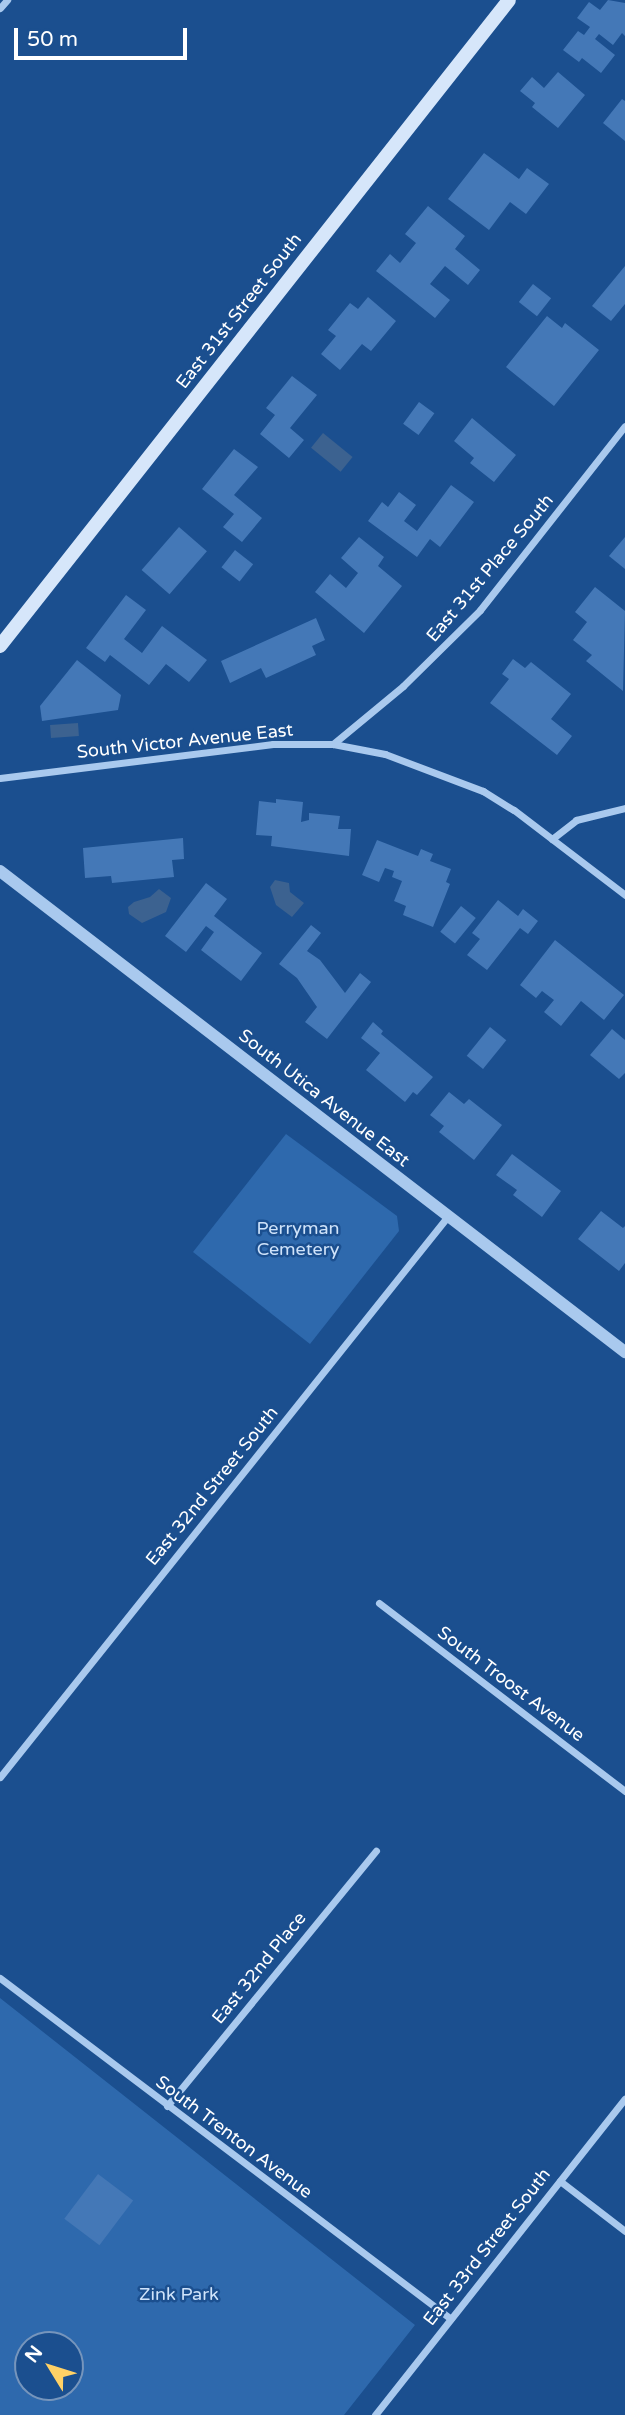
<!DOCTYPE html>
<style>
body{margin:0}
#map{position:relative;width:625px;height:2415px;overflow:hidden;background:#1b4f8f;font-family:"Varela Round",sans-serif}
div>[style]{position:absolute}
.green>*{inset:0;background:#2e69ad}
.water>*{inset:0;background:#3c6290;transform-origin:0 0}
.building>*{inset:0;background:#4478b7;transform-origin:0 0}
.minor>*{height:7px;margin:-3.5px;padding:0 3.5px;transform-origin:3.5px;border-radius:3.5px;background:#a9c9ee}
.tertiary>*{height:12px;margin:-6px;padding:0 6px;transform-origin:6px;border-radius:6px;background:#a9c9ee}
.secondary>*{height:14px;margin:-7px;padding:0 7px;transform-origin:7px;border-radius:7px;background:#d6e6fa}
span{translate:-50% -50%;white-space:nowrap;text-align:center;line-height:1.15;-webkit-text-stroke:5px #1b4f8f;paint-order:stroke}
.street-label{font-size:18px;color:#fff}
.park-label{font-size:18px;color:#cfe3fa}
.north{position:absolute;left:14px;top:2331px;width:70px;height:70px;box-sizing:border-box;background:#1b4f8f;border:2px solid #7695bc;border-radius:50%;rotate:308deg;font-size:19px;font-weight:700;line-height:28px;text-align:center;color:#fff}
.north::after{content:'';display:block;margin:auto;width:24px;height:32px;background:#ffd166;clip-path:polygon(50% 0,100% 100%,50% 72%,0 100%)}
.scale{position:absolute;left:14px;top:28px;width:173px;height:32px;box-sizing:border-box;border:4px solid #fff;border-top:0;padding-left:9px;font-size:21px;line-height:24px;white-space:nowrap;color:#fff;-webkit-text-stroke:5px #1b4f8f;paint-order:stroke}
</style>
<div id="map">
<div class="green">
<i style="clip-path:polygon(286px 1134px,397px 1216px,399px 1231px,310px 1344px,193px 1252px)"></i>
<i style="clip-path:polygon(evenodd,0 1998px,415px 2325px,344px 2415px,0 2415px,0 1998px,28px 2345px,70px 2345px,70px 2387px,28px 2387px,28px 2345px)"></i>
</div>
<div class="water">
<i style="left:323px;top:433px;width:38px;height:19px;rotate:39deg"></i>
<i style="left:78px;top:723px;width:13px;height:28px;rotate:86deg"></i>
<i style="clip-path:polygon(275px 880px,289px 883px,290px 892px,304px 903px,292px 917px,276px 905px,270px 887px)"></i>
<i style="clip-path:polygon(159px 889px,171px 898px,166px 912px,142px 923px,129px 914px,128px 907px,134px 902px,150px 897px)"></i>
</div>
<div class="building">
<i style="clip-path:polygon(608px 0,625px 3px,625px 36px,622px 33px,613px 45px,599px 34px,595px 39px,615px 55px,601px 73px,582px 58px,579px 62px,563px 50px,578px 31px,584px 35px,590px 27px,577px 18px,589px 2px,600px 10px)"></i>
<i style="clip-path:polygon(558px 72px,585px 95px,558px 128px,532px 107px,535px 103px,520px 91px,532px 77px,544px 88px)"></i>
<i style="clip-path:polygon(622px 99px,625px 101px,625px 141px,603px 123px)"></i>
<i style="clip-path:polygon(484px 153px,519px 179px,527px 168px,549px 184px,526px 214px,510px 202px,489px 230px,448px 199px)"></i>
<i style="clip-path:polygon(428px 206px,465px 236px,455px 249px,480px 270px,468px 285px,445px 266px,430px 284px,450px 300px,435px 318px,376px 271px,390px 254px,400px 263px,416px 243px,405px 234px)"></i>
<i style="clip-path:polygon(625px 266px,625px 304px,611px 321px,592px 306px)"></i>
<i style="left:533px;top:284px;width:23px;height:23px;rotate:38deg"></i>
<i style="clip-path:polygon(368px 297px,396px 321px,371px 351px,362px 344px,340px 370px,321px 354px,336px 336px,328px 330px,350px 303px,358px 309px)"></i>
<i style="clip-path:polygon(547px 316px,562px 328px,565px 323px,599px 350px,554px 406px,506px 367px)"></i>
<i style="clip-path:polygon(292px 376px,317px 395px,290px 428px,304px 440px,289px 458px,260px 434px,275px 415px,266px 408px)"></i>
<i style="left:419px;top:402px;width:19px;height:27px;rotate:36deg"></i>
<i style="clip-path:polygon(472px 418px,516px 455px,494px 482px,470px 463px,474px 458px,454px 441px)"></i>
<i style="clip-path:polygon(234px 449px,258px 467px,234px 495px,262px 518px,242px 542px,223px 527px,234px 514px,202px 489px)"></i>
<i style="clip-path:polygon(451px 485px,474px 502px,440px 547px,430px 539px,417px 557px,368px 521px,382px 502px,388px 507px,399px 492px,416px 505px,404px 521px,417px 531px)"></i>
<i style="left:179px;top:527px;width:37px;height:57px;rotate:41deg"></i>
<i style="clip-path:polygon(359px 537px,384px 557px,378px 566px,402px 586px,364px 633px,315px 592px,330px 574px,346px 588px,358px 573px,341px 558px)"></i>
<i style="clip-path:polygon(625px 537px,625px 569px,609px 556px)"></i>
<i style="left:235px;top:550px;width:23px;height:22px;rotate:38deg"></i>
<i style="clip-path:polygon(595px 587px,625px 611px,623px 691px,586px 661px,592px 655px,573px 640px,587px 622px,575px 612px)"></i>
<i style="clip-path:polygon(126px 595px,146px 610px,124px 639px,142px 653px,162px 626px,207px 660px,189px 682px,166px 664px,149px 685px,110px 655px,105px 662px,86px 648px)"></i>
<i style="clip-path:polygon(316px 618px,325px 640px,312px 646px,316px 655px,266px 678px,261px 668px,230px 683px,221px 661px)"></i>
<i style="clip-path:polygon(513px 659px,525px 668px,531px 662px,571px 694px,551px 719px,572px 736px,557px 755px,490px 703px,509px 679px,502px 674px)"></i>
<i style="clip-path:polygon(77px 660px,121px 695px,118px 710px,42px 721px,40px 706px)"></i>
<i style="clip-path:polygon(276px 799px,303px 802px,301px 822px,309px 820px,309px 813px,340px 816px,338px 829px,351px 829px,349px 856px,271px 846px,272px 836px,256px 835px,259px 801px,276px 803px)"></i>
<i style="clip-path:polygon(183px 838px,184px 859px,172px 860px,174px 877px,112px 883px,111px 876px,85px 878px,83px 848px)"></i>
<i style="clip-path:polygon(377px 840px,418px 856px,421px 849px,433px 854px,430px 861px,451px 869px,446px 882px,450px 884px,433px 927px,403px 915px,406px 906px,394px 901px,402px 881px,392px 877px,394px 871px,385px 868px,379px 882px,362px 875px)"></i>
<i style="clip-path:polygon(206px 883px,227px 899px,214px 916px,262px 953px,241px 981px,201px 950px,214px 932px,206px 926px,186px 952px,165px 936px)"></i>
<i style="clip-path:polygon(498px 900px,518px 916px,523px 909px,538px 921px,528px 934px,520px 928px,487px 970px,467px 955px,480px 939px,472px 933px)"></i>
<i style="left:461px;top:906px;width:19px;height:33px;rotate:39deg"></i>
<i style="clip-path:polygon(311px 925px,321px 933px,307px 951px,320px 960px,345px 993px,360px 973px,371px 982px,327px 1039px,305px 1022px,317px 1007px,297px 978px,279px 964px)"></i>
<i style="clip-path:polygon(555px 940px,624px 995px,604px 1020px,581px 1001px,561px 1026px,544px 1012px,554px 1000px,542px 991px,536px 998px,520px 985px)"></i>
<i style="clip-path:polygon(373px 1022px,383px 1031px,381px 1034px,433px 1077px,417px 1095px,413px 1092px,405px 1102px,366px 1070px,380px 1053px,361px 1038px)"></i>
<i style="left:490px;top:1027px;width:21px;height:37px;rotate:39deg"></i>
<i style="clip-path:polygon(612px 1029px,625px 1040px,625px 1073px,619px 1079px,590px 1055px)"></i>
<i style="clip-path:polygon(449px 1092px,464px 1104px,469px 1099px,502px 1125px,474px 1160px,439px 1132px,444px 1126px,430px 1115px)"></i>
<i style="clip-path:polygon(512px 1154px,561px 1191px,542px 1217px,513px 1195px,517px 1190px,496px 1175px)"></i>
<i style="clip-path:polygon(601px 1211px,623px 1228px,625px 1226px,625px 1263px,619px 1271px,578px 1239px)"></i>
<i style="left:98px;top:2174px;width:44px;height:56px;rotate:37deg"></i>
</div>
<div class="minor">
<i style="left:0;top:8px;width:11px;rotate:-49deg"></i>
<i style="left:333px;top:744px;width:91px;rotate:-39.6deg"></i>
<i style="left:403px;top:686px;width:108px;rotate:-44.6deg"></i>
<i style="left:480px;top:610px;width:234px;rotate:-51.8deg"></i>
<i style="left:0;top:778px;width:275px;rotate:-7.1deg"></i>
<i style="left:273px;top:744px;width:60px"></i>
<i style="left:333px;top:744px;width:53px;rotate:10.9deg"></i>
<i style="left:385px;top:754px;width:105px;rotate:20.7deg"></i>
<i style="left:483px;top:791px;width:36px;rotate:32deg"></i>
<i style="left:514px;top:810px;width:140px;rotate:37.4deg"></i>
<i style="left:552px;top:839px;width:31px;rotate:-38deg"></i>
<i style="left:576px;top:820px;width:50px;rotate:-13.8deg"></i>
<i style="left:379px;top:1603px;width:310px;rotate:37.4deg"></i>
<i style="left:0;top:1777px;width:718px;rotate:-51.39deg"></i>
<i style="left:0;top:1978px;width:565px;rotate:37.09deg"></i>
<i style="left:167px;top:2106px;width:330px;rotate:-50.7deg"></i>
<i style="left:560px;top:2181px;width:82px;rotate:37.6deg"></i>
<i style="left:375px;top:2415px;width:403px;rotate:-51.7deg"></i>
</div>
<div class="tertiary">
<i style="left:0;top:871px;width:789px;rotate:37.58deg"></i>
</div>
<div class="secondary">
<i style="left:0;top:646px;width:822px;rotate:-51.76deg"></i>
</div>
<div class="street-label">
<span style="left:239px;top:311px;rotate:-52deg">East 31st Street South</span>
<span style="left:490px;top:568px;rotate:-50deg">East 31st Place South</span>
<span style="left:185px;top:741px;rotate:-6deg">South Victor Avenue East</span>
<span style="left:324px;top:1098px;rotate:38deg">South Utica Avenue East</span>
<span style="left:212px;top:1486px;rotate:-51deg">East 32nd Street South</span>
<span style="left:511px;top:1684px;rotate:37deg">South Troost Avenue</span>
<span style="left:259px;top:1968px;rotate:-51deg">East 32nd Place</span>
<span style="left:234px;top:2137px;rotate:37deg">South Trenton Avenue</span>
<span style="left:487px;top:2247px;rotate:-52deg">East 33rd Street South</span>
</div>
<div class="park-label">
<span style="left:298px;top:1239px">Perryman<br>Cemetery</span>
<span style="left:179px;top:2294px">Zink Park</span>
</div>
<div class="north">N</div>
<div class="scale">50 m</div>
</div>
